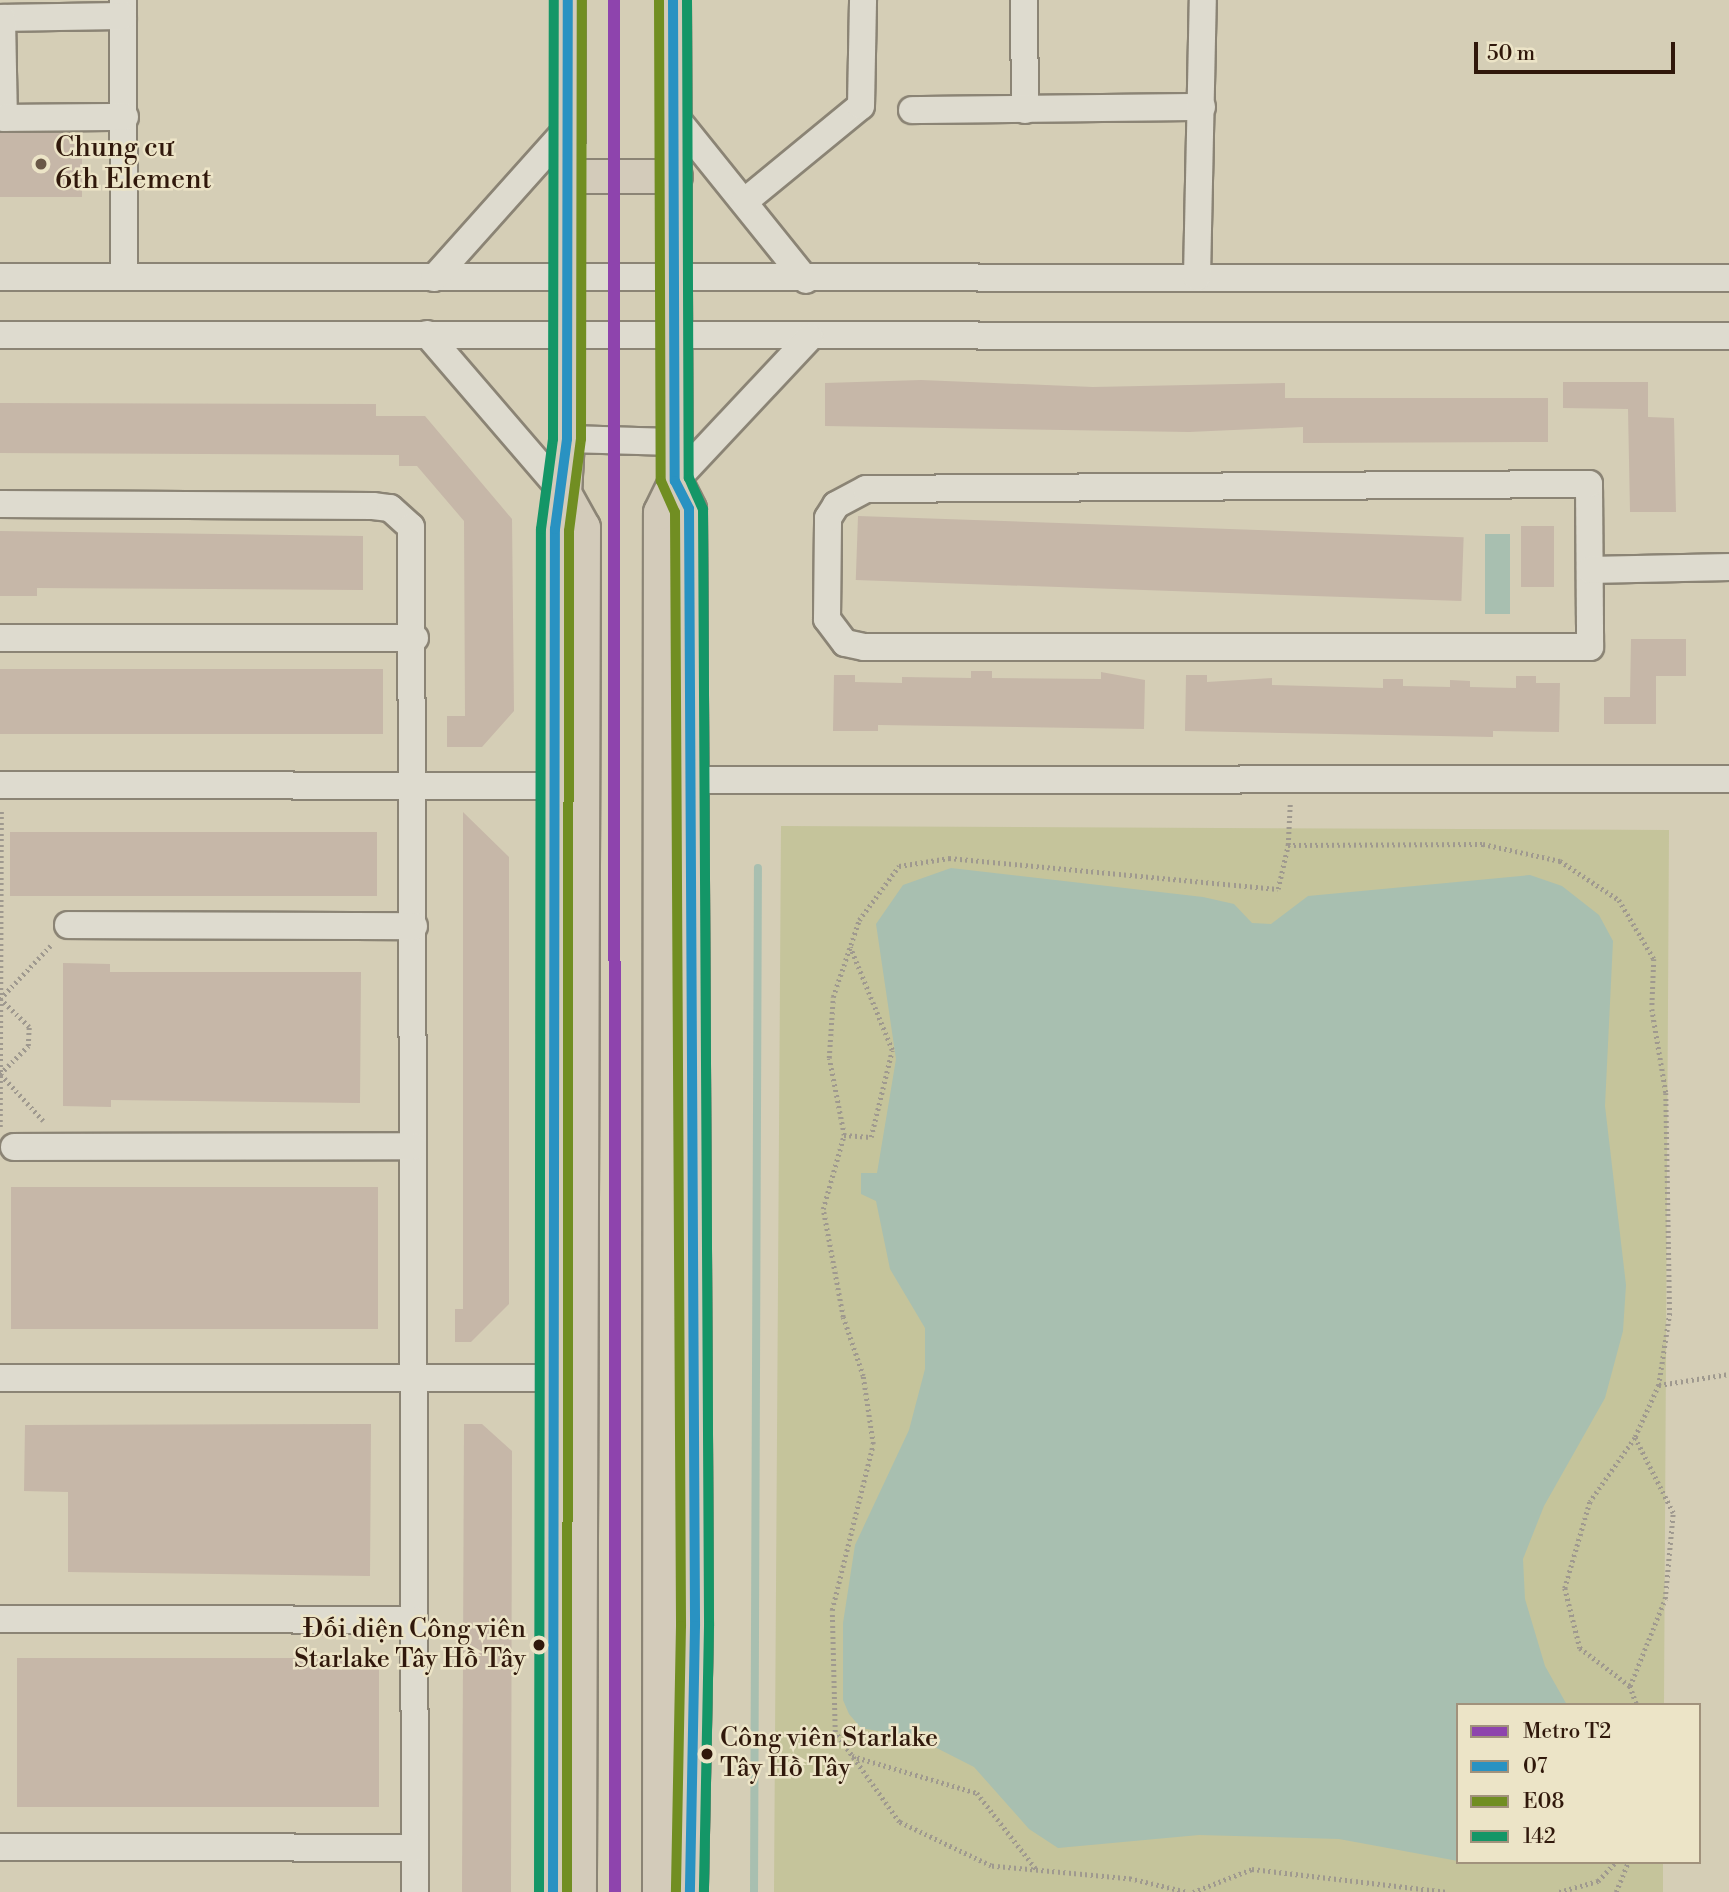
<!DOCTYPE html>
<meta charset="utf-8">
<style>
body{margin:0}
#map{position:relative;width:1729px;height:1892px;overflow:hidden;background:#d5ceb6;font-family:"Libre Bodoni",serif}
div>[style]{position:absolute}
.green>*{inset:0;background:#c5c49b}
.water>*{inset:0;background:#a8bfb0;transform-origin:0 0}
.stream>*{height:8px;margin:-4px;padding:0 4px;transform-origin:4px;border-radius:4px;background:#a8bfb0}
.building>*{inset:0;background:#c6b7a8;transform-origin:0 0}
.path>*{height:4.5px;margin-top:-2.25px;transform-origin:0;background:repeating-linear-gradient(90deg,#9f998f 0 2px,transparent 0 5.5px)}
.roads{filter:drop-shadow(2px 0 #8b8475) drop-shadow(-2px 0 #8b8475) drop-shadow(0 2px #8b8475) drop-shadow(0 -2px #8b8475)}
.minor>*{height:26px;margin:-13px;padding:0 13px;transform-origin:13px;border-radius:13px;background:#dedbcf}
.major>*{height:33px;margin:-16.5px;padding:0 16.5px;transform-origin:16.5px;border-radius:16.5px;background:#d3cbba}
.bus-1>*{height:10px;margin:-5px;padding:0 5px;transform-origin:5px;border-radius:5px;background:#2992c2}
.bus-2>*{height:10px;margin:-5px;padding:0 5px;transform-origin:5px;border-radius:5px;background:#718e22}
.bus-3>*{height:10px;margin:-5px;padding:0 5px;transform-origin:5px;border-radius:5px;background:#149667}
.metro-1>*{height:12px;margin:-6px;padding:0 6px;transform-origin:6px;border-radius:6px;background:#8e44ad}
.dots>*{width:19px;height:19px;translate:-50% -50%;box-sizing:border-box;border:4px solid #ece4c7;border-radius:50%}
span{translate:-50% -50%;white-space:nowrap;text-align:center;line-height:1.15;-webkit-text-stroke:5px #ece4c7;paint-order:stroke}
.bus-label{font-size:26px;color:#30180b}
.right{translate:-100% -50%;text-align:right}
.left{translate:0 -50%;text-align:left}
.poi-label{font-size:28px;color:#30180b}
.legend{position:absolute;left:1456px;top:1703px;width:245px;height:161px;box-sizing:border-box;background:#ece4c7;border:2px solid #a1927c;margin:0;padding:9px 12px;list-style:none;font-size:21px;color:#30180b}
.legend li{display:flex;align-items:center;gap:14px;height:35px}
.legend b{width:35px;border:2px solid #a1927c}
.scale{position:absolute;left:1474px;top:42px;width:201px;height:32px;box-sizing:border-box;border:4px solid #30180b;border-top:0;padding-left:9px;font-size:21px;line-height:24px;white-space:nowrap;color:#30180b;-webkit-text-stroke:5px #ece4c7;paint-order:stroke}
</style>
<div id="map">
<div class="green">
<i style="clip-path:polygon(781px 826px,1669px 830px,1664px 1705px,1458px 1705px,1458px 1862px,1663px 1862px,1663px 1892px,774px 1892px)"></i>
</div>
<div class="water">
<i style="left:1485px;top:534px;width:25px;height:80px"></i>
<i style="clip-path:polygon(951px 868px,1203px 897px,1234px 904px,1252px 923px,1271px 924px,1308px 896px,1530px 875px,1562px 886px,1599px 915px,1613px 941px,1605px 1106px,1626px 1285px,1623px 1331px,1605px 1398px,1544px 1506px,1523px 1559px,1525px 1599px,1545px 1666px,1567px 1705px,1458px 1705px,1458px 1861px,1339px 1839px,1199px 1835px,1058px 1848px,1029px 1829px,974px 1767px,917px 1738px,861px 1728px,849px 1714px,843px 1700px,843px 1623px,855px 1545px,909px 1430px,925px 1369px,925px 1328px,890px 1269px,876px 1201px,861px 1194px,861px 1173px,877px 1173px,896px 1059px,876px 924px,903px 885px)"></i>
</div>
<div class="stream">
<i style="left:754px;top:1892px;width:1024px;rotate:-89.78deg"></i>
</div>
<div class="building">
<i style="left:0;top:133px;width:82px;height:64px"></i>
<i style="clip-path:polygon(921px 380px,1093px 387px,1285px 383px,1285px 398px,1548px 398px,1548px 442px,1303px 443px,1303px 427px,1189px 432px,825px 426px,825px 383px)"></i>
<i style="clip-path:polygon(1563px 382px,1648px 382px,1648px 417px,1674px 418px,1676px 512px,1630px 512px,1628px 409px,1563px 408px)"></i>
<i style="clip-path:polygon(0 403px,376px 404px,376px 416px,425px 416px,512px 519px,514px 711px,482px 747px,447px 747px,447px 716px,465px 716px,464px 521px,417px 466px,399px 466px,399px 455px,0 453px)"></i>
<i style="left:858px;top:516px;width:606px;height:64px;rotate:2deg"></i>
<i style="left:1521px;top:526px;width:33px;height:61px"></i>
<i style="clip-path:polygon(0 531px,363px 536px,363px 590px,37px 588px,37px 596px,0 596px)"></i>
<i style="clip-path:polygon(1631px 639px,1686px 639px,1686px 676px,1656px 676px,1656px 724px,1604px 724px,1604px 697px,1630px 697px)"></i>
<i style="left:383px;top:669px;width:65px;height:383px;rotate:90deg"></i>
<i style="clip-path:polygon(971px 671px,992px 671px,992px 678px,1101px 679px,1101px 672px,1145px 680px,1144px 729px,878px 725px,878px 731px,833px 731px,834px 675px,855px 675px,855px 682px,902px 683px,902px 677px,971px 678px)"></i>
<i style="clip-path:polygon(1186px 675px,1207px 675px,1207px 682px,1272px 678px,1272px 685px,1383px 688px,1383px 679px,1403px 679px,1403px 686px,1450px 687px,1450px 680px,1470px 681px,1470px 687px,1516px 688px,1516px 676px,1536px 676px,1536px 683px,1560px 683px,1559px 732px,1493px 731px,1493px 737px,1185px 731px)"></i>
<i style="clip-path:polygon(463px 812px,509px 857px,509px 1304px,471px 1342px,455px 1342px,455px 1309px,463px 1309px)"></i>
<i style="left:10px;top:832px;width:367px;height:64px"></i>
<i style="clip-path:polygon(63px 963px,110px 964px,110px 972px,361px 972px,360px 1103px,111px 1100px,111px 1107px,63px 1106px)"></i>
<i style="left:11px;top:1187px;width:367px;height:142px"></i>
<i style="clip-path:polygon(371px 1424px,370px 1576px,68px 1572px,68px 1492px,24px 1491px,25px 1425px)"></i>
<i style="clip-path:polygon(464px 1424px,482px 1424px,512px 1451px,511px 1892px,462px 1892px)"></i>
<i style="left:17px;top:1658px;width:362px;height:149px"></i>
</div>
<div class="path">
<i style="left:1288px;top:845px;width:41px;rotate:-87.2deg"></i>
<i style="left:43px;top:1121px;width:64px;rotate:-132.5deg"></i>
<i style="left:0;top:1074px;width:40px;rotate:-45deg"></i>
<i style="left:28px;top:1046px;width:19px;rotate:-87deg"></i>
<i style="left:29px;top:1027px;width:40px;rotate:-136deg"></i>
<i style="left:0;top:999px;width:74px;rotate:-46.6deg"></i>
<i style="left:0;top:1127px;width:316px;rotate:-89.8deg"></i>
<i style="left:844px;top:1135px;width:27px;rotate:4deg"></i>
<i style="left:871px;top:1137px;width:89px;rotate:-76.4deg"></i>
<i style="left:892px;top:1050px;width:111px;rotate:-112.2deg"></i>
<i style="left:1659px;top:1385px;width:71px;rotate:-8.9deg"></i>
<i style="left:1630px;top:1686px;width:94px;rotate:-68.1deg"></i>
<i style="left:1665px;top:1599px;width:86px;rotate:-84.7deg"></i>
<i style="left:1673px;top:1513px;width:84px;rotate:-116.9deg"></i>
<i style="left:852px;top:1756px;width:130px;rotate:16.5deg"></i>
<i style="left:977px;top:1793px;width:98px;rotate:52.1deg"></i>
<i style="left:1185px;top:1892px;width:56px;rotate:-166.5deg"></i>
<i style="left:1131px;top:1879px;width:141px;rotate:-174.7deg"></i>
<i style="left:991px;top:1866px;width:102px;rotate:-154.4deg"></i>
<i style="left:899px;top:1822px;width:110px;rotate:-125.4deg"></i>
<i style="left:835px;top:1732px;width:122px;rotate:-91.4deg"></i>
<i style="left:832px;top:1610px;width:171px;rotate:-76.1deg"></i>
<i style="left:873px;top:1444px;width:69px;rotate:-98.4deg"></i>
<i style="left:863px;top:1376px;width:62px;rotate:-108.7deg"></i>
<i style="left:843px;top:1317px;width:110px;rotate:-100.5deg"></i>
<i style="left:823px;top:1209px;width:77px;rotate:-74.2deg"></i>
<i style="left:844px;top:1135px;width:78px;rotate:-101deg"></i>
<i style="left:829px;top:1058px;width:61px;rotate:-86.2deg"></i>
<i style="left:833px;top:997px;width:81px;rotate:-71.3deg"></i>
<i style="left:859px;top:920px;width:67px;rotate:-53.5deg"></i>
<i style="left:899px;top:866px;width:51px;rotate:-9.1deg"></i>
<i style="left:949px;top:858px;width:330px;rotate:5.4deg"></i>
<i style="left:1278px;top:889px;width:45px;rotate:-77.2deg"></i>
<i style="left:1288px;top:845px;width:195px;rotate:-0.3deg"></i>
<i style="left:1483px;top:844px;width:79px;rotate:12.4deg"></i>
<i style="left:1560px;top:861px;width:71px;rotate:33.5deg"></i>
<i style="left:1619px;top:900px;width:69px;rotate:59.3deg"></i>
<i style="left:1654px;top:959px;width:50px;rotate:92.3deg"></i>
<i style="left:1652px;top:1009px;width:85px;rotate:80.5deg"></i>
<i style="left:1666px;top:1093px;width:220px;rotate:89deg"></i>
<i style="left:1670px;top:1313px;width:73px;rotate:98.7deg"></i>
<i style="left:1659px;top:1385px;width:58px;rotate:114.4deg"></i>
<i style="left:1635px;top:1438px;width:78px;rotate:125.1deg"></i>
<i style="left:1590px;top:1502px;width:90px;rotate:106.2deg"></i>
<i style="left:1565px;top:1588px;width:62px;rotate:76deg"></i>
<i style="left:1580px;top:1648px;width:63px;rotate:37.2deg"></i>
<i style="left:1630px;top:1686px;width:20px;rotate:70deg"></i>
<i style="left:1193px;top:1892px;width:63px;rotate:-21.3deg"></i>
<i style="left:1252px;top:1869px;width:197px;rotate:6.7deg"></i>
<i style="left:1559px;top:1892px;width:41px;rotate:-15.8deg"></i>
<i style="left:1598px;top:1881px;width:26px;rotate:-47deg"></i>
<i style="left:1616px;top:1892px;width:32px;rotate:-68deg"></i>
</div>
<div class="roads">
<div class="minor">
<i style="left:123px;top:0;width:277px;rotate:89.8deg"></i>
<i style="left:1024px;top:0;width:110px;rotate:89.5deg"></i>
<i style="left:123px;top:16px;width:121px;rotate:179.1deg"></i>
<i style="left:2px;top:18px;width:100px;rotate:88.9deg"></i>
<i style="left:4px;top:118px;width:121px;rotate:-0.5deg"></i>
<i style="left:912px;top:110px;width:290px;rotate:-0.6deg"></i>
<i style="left:675px;top:117px;width:209px;rotate:51.2deg"></i>
<i style="left:744px;top:202px;width:151px;rotate:-39.4deg"></i>
<i style="left:861px;top:106px;width:106px;rotate:-88.9deg"></i>
<i style="left:0;top:277px;width:1729px;rotate:0.03deg"></i>
<i style="left:1197px;top:277px;width:277px;rotate:-88.8deg"></i>
<i style="left:434px;top:278px;width:201px;rotate:-48.2deg"></i>
<i style="left:427px;top:334px;width:210px;rotate:49.3deg"></i>
<i style="left:0;top:335px;width:1729px;rotate:0.03deg"></i>
<i style="left:567px;top:439px;width:107px;rotate:1.6deg"></i>
<i style="left:675px;top:481px;width:197px;rotate:-46.8deg"></i>
<i style="left:1589px;top:484px;width:163px;rotate:89.6deg"></i>
<i style="left:1590px;top:647px;width:726px;rotate:180deg"></i>
<i style="left:864px;top:647px;width:19px;rotate:-168deg"></i>
<i style="left:845px;top:643px;width:30px;rotate:-127deg"></i>
<i style="left:827px;top:619px;width:101px;rotate:-89.4deg"></i>
<i style="left:828px;top:518px;width:15px;rotate:-58deg"></i>
<i style="left:836px;top:505px;width:34px;rotate:-28deg"></i>
<i style="left:866px;top:489px;width:723px;rotate:-0.4deg"></i>
<i style="left:0;top:504px;width:373px;rotate:0.3deg"></i>
<i style="left:373px;top:506px;width:17px;rotate:7deg"></i>
<i style="left:390px;top:508px;width:28px;rotate:42deg"></i>
<i style="left:411px;top:527px;width:1365px;rotate:89.83deg"></i>
<i style="left:1590px;top:570px;width:139px;rotate:-1.2deg"></i>
<i style="left:0;top:638px;width:415px"></i>
<i style="left:672px;top:780px;width:1057px;rotate:-0.05deg"></i>
<i style="left:0;top:785px;width:572px;rotate:0.1deg"></i>
<i style="left:68px;top:925px;width:346px;rotate:0.2deg"></i>
<i style="left:14px;top:1147px;width:399px;rotate:-0.1deg"></i>
<i style="left:0;top:1378px;width:573px"></i>
<i style="left:0;top:1619px;width:414px;rotate:0.1deg"></i>
<i style="left:0;top:1847px;width:415px;rotate:0.1deg"></i>
</div>
<div class="major">
<i style="left:673px;top:0;width:481px;rotate:89.8deg"></i>
<i style="left:675px;top:481px;width:31px;rotate:63deg"></i>
<i style="left:689px;top:509px;width:1117px;rotate:89.69deg"></i>
<i style="left:695px;top:1626px;width:266px;rotate:91.1deg"></i>
<i style="left:568px;top:176px;width:107px"></i>
<i style="left:564px;top:493px;width:39px;rotate:61deg"></i>
<i style="left:583px;top:527px;width:1365px;rotate:90.17deg"></i>
<i style="left:553px;top:1892px;width:1363px;rotate:-89.92deg"></i>
<i style="left:555px;top:529px;width:37px;rotate:-76deg"></i>
<i style="left:564px;top:493px;width:54px;rotate:-86.8deg"></i>
<i style="left:567px;top:439px;width:439px;rotate:-89.9deg"></i>
<i style="left:659px;top:1892px;width:1380px;rotate:-89.96deg"></i>
<i style="left:660px;top:512px;width:34px;rotate:-64deg"></i>
</div>
</div>
<div class="bus-1">
<i style="left:673px;top:0;width:481px;rotate:89.8deg"></i>
<i style="left:675px;top:481px;width:31px;rotate:63deg"></i>
<i style="left:689px;top:509px;width:1117px;rotate:89.69deg"></i>
<i style="left:695px;top:1626px;width:266px;rotate:91.1deg"></i>
<i style="left:553px;top:1892px;width:1363px;rotate:-89.92deg"></i>
<i style="left:555px;top:529px;width:91px;rotate:-82.4deg"></i>
<i style="left:567px;top:439px;width:439px;rotate:-89.9deg"></i>
</div>
<div class="bus-2">
<i style="left:659px;top:0;width:481px;rotate:89.8deg"></i>
<i style="left:661px;top:481px;width:34px;rotate:66deg"></i>
<i style="left:675px;top:512px;width:1114px;rotate:89.69deg"></i>
<i style="left:681px;top:1626px;width:266px;rotate:91.1deg"></i>
<i style="left:567px;top:1892px;width:1361px;rotate:-89.92deg"></i>
<i style="left:569px;top:531px;width:93px;rotate:-82.6deg"></i>
<i style="left:581px;top:439px;width:439px;rotate:-89.9deg"></i>
</div>
<div class="bus-3">
<i style="left:687px;top:0;width:478px;rotate:89.8deg"></i>
<i style="left:689px;top:478px;width:34px;rotate:66deg"></i>
<i style="left:703px;top:509px;width:1117px;rotate:89.69deg"></i>
<i style="left:709px;top:1626px;width:266px;rotate:91.1deg"></i>
<i style="left:539px;top:1892px;width:1363px;rotate:-89.92deg"></i>
<i style="left:541px;top:529px;width:91px;rotate:-82.4deg"></i>
<i style="left:553px;top:439px;width:439px;rotate:-89.9deg"></i>
</div>
<div class="metro-1">
<i style="left:614px;top:0;width:1892px;rotate:89.97deg"></i>
</div>
<div class="dots">
<i style="left:41px;top:164px;background:#6a5847"></i>
<i style="left:539px;top:1645px;background:#30180b"></i>
<i style="left:707px;top:1754px;background:#30180b"></i>
</div>
<div class="bus-label">
<span class="right" style="left:526px;top:1645px">Đối diện Công viên<br>Starlake Tây Hồ Tây</span>
<span class="left" style="left:720px;top:1754px">Công viên Starlake<br>Tây Hồ Tây</span>
</div>
<div class="poi-label">
<span class="left" style="left:55px;top:164px">Chung cư<br>6th Element</span>
</div>
<ul class="legend">
<li><b style="height:9px;background:#8e44ad"></b>Metro T2</li>
<li><b style="height:9px;background:#2992c2"></b>07</li>
<li><b style="height:9px;background:#718e22"></b>E08</li>
<li><b style="height:9px;background:#149667"></b>142</li>
</ul>
<div class="scale">50 m</div>
</div>
